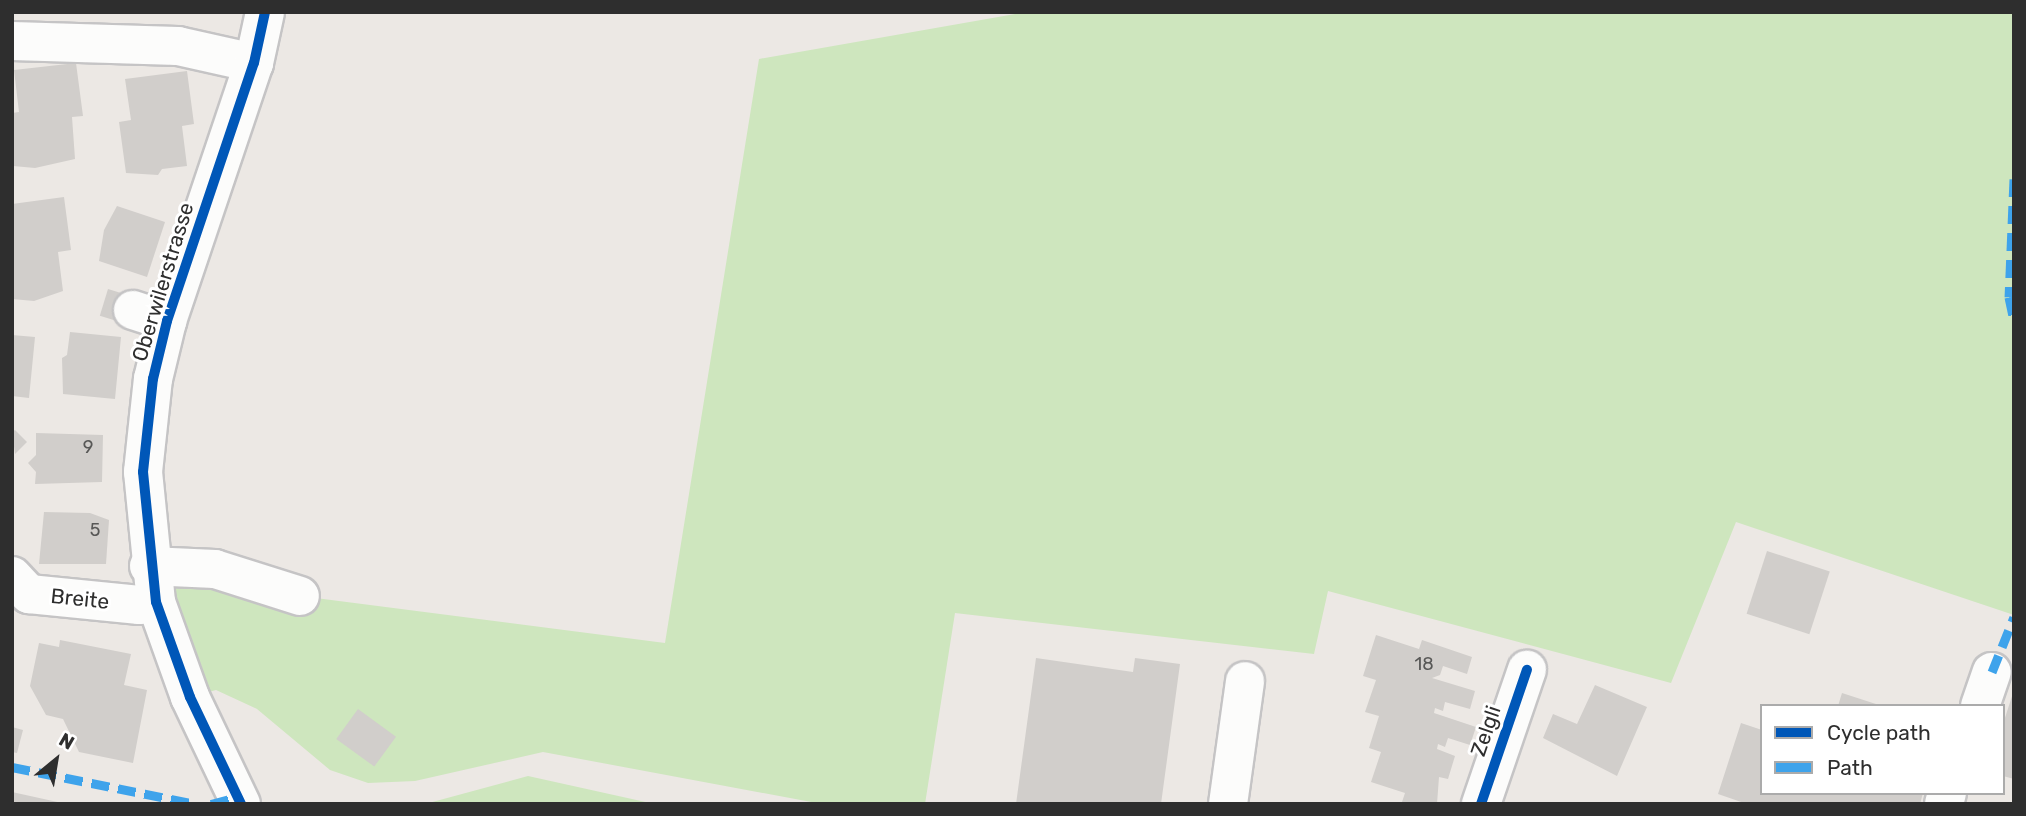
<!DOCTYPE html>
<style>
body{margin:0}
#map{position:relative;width:2026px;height:816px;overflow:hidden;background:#ece8e4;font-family:Rubik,sans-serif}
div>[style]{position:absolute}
.green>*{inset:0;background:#cee6be}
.building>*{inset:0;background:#d1cecb;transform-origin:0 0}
.roads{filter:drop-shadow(2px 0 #c5c4c5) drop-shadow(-2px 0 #c5c4c5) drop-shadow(0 2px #c5c4c5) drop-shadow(0 -2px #c5c4c5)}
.minor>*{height:38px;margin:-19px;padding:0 19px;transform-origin:19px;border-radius:19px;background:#fcfcfb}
.quiet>*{height:9px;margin-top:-4.5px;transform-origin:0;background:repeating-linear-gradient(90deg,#3ea3eb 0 18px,transparent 0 27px)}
.cycleway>*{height:10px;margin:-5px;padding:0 5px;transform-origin:5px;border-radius:5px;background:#0057b8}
span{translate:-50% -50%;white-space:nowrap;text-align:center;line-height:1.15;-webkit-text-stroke:6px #fff;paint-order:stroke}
.number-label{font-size:18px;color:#585857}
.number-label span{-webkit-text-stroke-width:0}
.street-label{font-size:21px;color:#2e2e2e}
.frame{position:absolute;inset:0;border:14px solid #2e2e2e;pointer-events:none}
.legend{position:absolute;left:1760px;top:704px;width:245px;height:91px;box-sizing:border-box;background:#fff;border:2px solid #ababab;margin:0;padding:9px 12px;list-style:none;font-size:21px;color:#2e2e2e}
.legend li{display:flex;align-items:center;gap:14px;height:35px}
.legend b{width:35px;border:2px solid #ababab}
.north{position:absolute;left:21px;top:725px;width:70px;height:70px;-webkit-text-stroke:5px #fff;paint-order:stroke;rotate:30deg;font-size:19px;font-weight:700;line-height:28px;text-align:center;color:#2e2e2e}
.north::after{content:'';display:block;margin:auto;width:24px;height:32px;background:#2e2e2e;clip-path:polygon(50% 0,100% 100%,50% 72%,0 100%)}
</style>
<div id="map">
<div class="green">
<i style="clip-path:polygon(1026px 12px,2014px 12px,2014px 615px,1736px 522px,1671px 683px,1328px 591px,1314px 654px,955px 613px,925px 804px,822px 804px,543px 752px,415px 781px,368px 783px,330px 770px,257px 709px,216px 690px,190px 697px,156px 602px,184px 564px,300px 596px,665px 643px,759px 59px)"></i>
<i style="clip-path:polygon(528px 776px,650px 803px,650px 804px,425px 804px)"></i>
</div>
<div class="building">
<i style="clip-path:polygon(76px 63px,83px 116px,72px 117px,75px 159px,35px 168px,13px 166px,12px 113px,19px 112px,14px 70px)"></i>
<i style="clip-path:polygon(187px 71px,194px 124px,182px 126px,187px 166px,162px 169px,158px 175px,126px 173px,119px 122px,131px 120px,125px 79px)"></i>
<i style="clip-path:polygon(64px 197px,71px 250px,58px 252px,63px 291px,34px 301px,12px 299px,12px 204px)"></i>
<i style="clip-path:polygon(117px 206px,165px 222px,147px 277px,99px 261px,104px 230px)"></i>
<i style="left:108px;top:289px;width:28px;height:28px;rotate:17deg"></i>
<i style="clip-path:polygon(70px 332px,121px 337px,115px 399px,63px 394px,62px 358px,67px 355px)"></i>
<i style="clip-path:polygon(12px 335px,35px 337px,29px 398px,12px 396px)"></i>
<i style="clip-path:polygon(15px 430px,27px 442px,15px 454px,12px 432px)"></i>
<i style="clip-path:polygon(36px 433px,103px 435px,102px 482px,35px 484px,36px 472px,28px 463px,36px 455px)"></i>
<i style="clip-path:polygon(44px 512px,90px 513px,109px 520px,106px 564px,39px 564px)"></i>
<i style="left:1767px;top:551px;width:66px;height:66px;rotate:18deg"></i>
<i style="clip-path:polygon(1376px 635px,1419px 649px,1422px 640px,1472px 657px,1467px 674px,1443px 666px,1440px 675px,1432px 678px,1475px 691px,1470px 709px,1445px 702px,1443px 711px,1435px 708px,1434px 713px,1476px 727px,1470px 745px,1448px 738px,1445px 747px,1438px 744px,1437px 749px,1455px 756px,1448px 779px,1439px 777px,1437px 804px,1407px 804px,1402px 802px,1405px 793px,1371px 782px,1381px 752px,1369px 748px,1379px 716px,1365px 712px,1376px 680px,1363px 676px)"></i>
<i style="clip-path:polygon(60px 640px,131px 654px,124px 685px,147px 690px,133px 763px,79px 752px,63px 719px,46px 715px,30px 686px,39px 643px,59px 647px)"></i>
<i style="clip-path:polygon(1036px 658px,1133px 672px,1135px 658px,1180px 664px,1161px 804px,1016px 804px)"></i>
<i style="clip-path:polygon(1595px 685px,1647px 707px,1617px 776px,1543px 738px,1553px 714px,1577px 724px)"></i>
<i style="clip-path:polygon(2014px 690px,2014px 779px,2003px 776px,2003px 724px)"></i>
<i style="clip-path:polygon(1842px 693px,1879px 705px,1879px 706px,1838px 706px)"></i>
<i style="left:358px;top:709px;width:47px;height:37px;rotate:36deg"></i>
<i style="clip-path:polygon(1741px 723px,1762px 730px,1762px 793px,1923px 793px,1920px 804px,1747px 804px,1718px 794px)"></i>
<i style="clip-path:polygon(12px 727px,23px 730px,17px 753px,12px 752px)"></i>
<i style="clip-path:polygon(12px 792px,62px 803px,62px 804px,12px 804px)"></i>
</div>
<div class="roads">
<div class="minor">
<i style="left:12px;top:41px;width:166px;rotate:1.7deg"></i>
<i style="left:178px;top:46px;width:78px;rotate:12.6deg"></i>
<i style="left:133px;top:310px;width:36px;rotate:18deg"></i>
<i style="left:149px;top:566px;width:66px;rotate:2.6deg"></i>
<i style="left:215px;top:569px;width:89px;rotate:17.6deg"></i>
<i style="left:12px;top:576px;width:25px;rotate:47deg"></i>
<i style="left:29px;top:594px;width:111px;rotate:5.7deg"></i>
<i style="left:139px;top:605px;width:17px;rotate:-10deg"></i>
<i style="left:1980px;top:706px;width:36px;rotate:-71deg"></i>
<i style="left:241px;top:804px;width:119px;rotate:-115.5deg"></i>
<i style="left:190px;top:697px;width:101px;rotate:-109.7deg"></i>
<i style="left:156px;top:602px;width:131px;rotate:-95.7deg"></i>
<i style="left:143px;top:472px;width:94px;rotate:-83.9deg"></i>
<i style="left:153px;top:379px;width:60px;rotate:-76.4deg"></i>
<i style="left:167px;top:321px;width:272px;rotate:-71.4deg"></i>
<i style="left:254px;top:63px;width:52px;rotate:-77.8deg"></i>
<i style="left:1228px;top:804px;width:124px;rotate:-82.1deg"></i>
<i style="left:1481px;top:804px;width:142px;rotate:-71.1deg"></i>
<i style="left:1944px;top:804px;width:11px;rotate:-75deg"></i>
</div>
</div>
<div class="quiet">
<i style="left:2014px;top:179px;width:118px;rotate:92.4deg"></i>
<i style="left:2009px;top:297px;width:25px;rotate:78deg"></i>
<i style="left:1992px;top:672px;width:59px;rotate:-68.2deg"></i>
<i style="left:12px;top:767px;width:187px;rotate:11.4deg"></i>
<i style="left:211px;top:804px;width:28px;rotate:-15deg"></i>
</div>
<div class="cycleway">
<i style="left:241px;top:804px;width:119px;rotate:-115.5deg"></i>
<i style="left:190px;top:697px;width:101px;rotate:-109.7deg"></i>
<i style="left:156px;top:602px;width:131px;rotate:-95.7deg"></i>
<i style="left:143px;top:472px;width:94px;rotate:-83.9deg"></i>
<i style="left:153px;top:379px;width:60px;rotate:-76.4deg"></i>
<i style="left:167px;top:321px;width:272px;rotate:-71.4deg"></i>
<i style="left:254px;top:63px;width:52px;rotate:-77.8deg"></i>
<i style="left:1481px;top:804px;width:142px;rotate:-71.1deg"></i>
</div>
<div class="number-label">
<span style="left:88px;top:447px">9</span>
<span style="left:95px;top:530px">5</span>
<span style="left:1424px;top:664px">18</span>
</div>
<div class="street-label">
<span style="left:163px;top:282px;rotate:-73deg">Oberwilerstrasse</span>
<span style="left:80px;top:599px;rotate:6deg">Breite</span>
<span style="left:1486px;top:731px;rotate:-71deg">Zelgli</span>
</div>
<div class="frame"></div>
<ul class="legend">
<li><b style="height:9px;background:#0057b8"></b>Cycle path</li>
<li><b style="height:9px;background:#3ea3eb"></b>Path</li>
</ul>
<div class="north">N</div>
</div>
